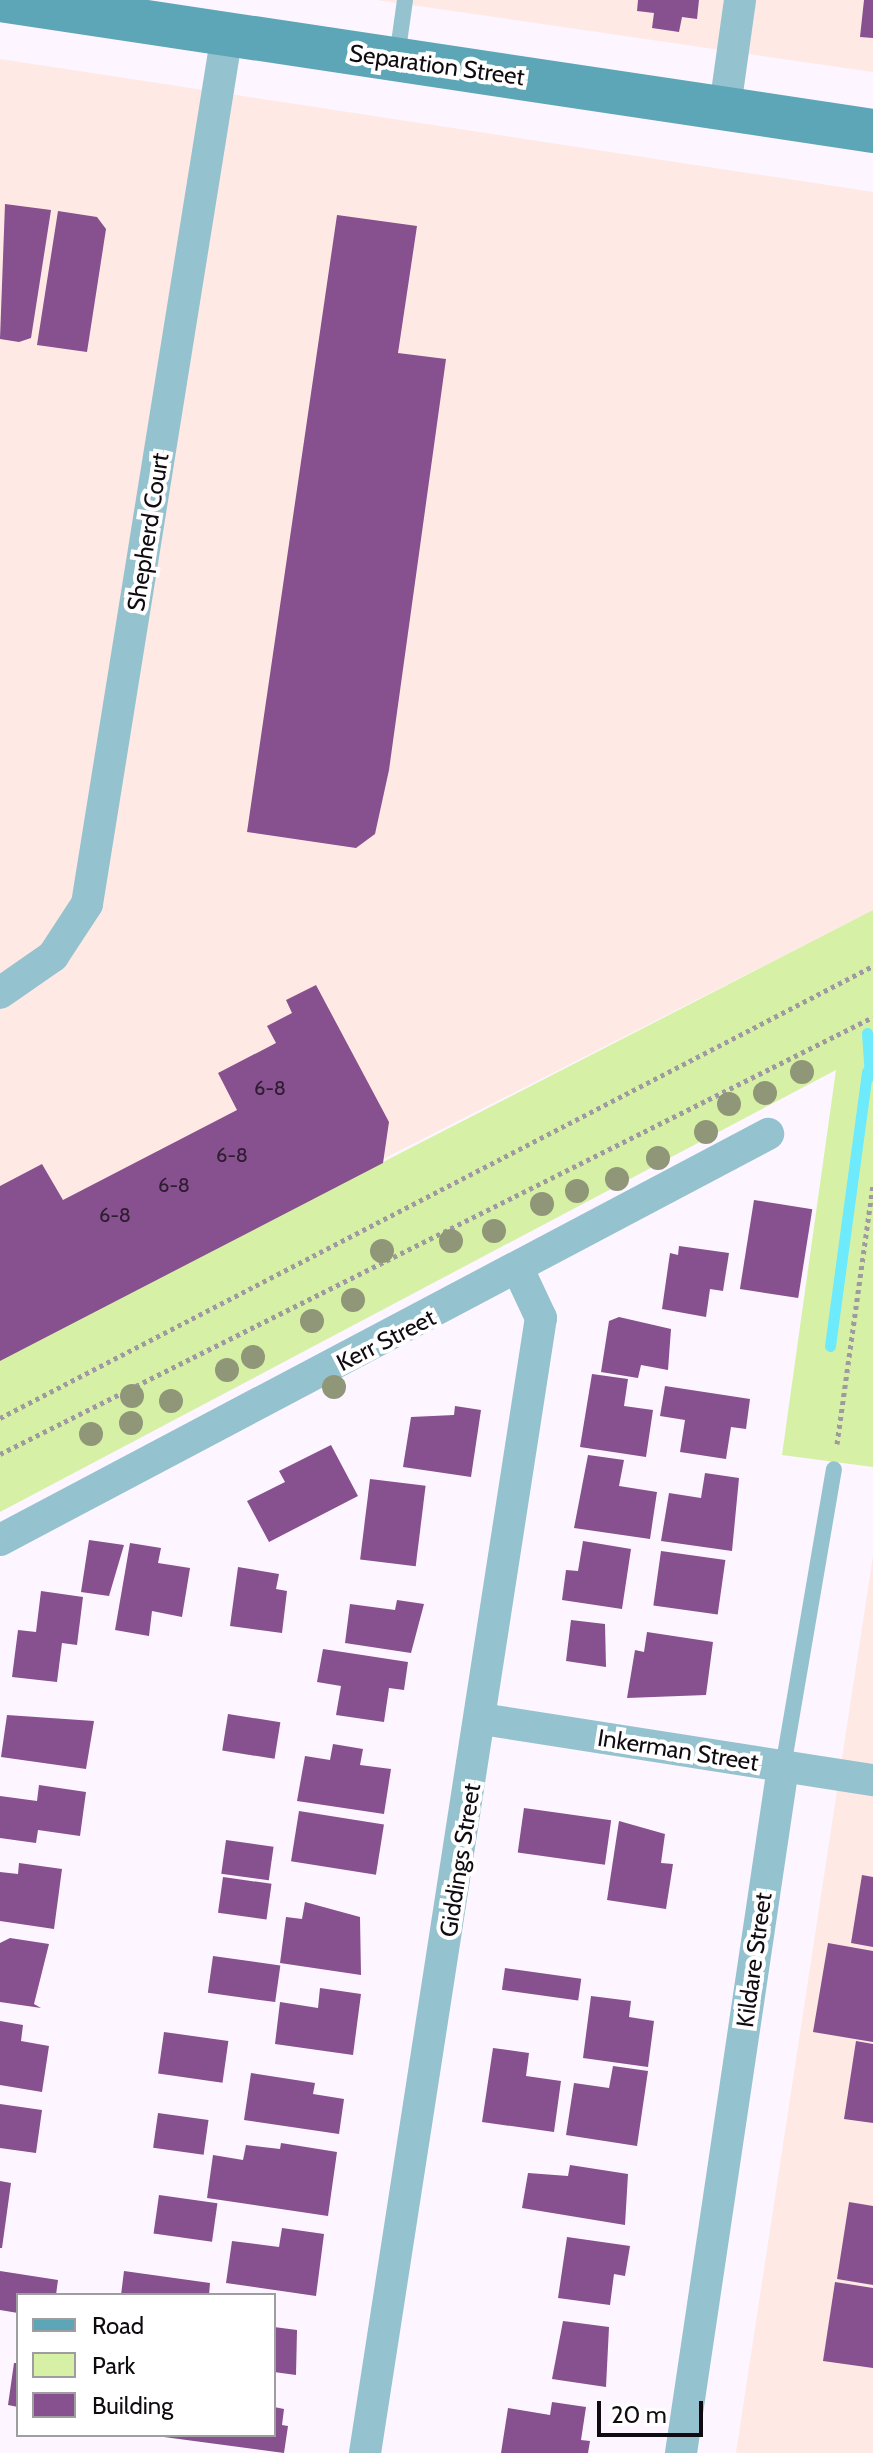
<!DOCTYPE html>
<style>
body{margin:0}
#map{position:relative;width:873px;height:2453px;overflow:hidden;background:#fdf5ff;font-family:Cabin,sans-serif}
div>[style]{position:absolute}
.industrial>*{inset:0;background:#fee9e4}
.green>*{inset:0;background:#d6f1a6}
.stream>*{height:11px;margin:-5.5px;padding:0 5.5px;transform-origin:5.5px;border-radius:5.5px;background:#6deafc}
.building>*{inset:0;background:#87508e;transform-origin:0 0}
.path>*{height:5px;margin-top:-2.5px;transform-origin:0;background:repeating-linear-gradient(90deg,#a099a1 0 4px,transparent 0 8px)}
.lane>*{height:16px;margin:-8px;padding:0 8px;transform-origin:8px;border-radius:8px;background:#94c2ce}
.street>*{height:32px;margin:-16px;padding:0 16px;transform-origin:16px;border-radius:16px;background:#94c2ce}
.secondary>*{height:44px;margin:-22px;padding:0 22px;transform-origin:22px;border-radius:22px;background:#5da6b8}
.trees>*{width:24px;height:24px;margin:-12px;border-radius:50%;background:#909678}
span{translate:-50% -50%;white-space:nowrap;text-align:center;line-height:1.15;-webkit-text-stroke:8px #fff;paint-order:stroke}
.number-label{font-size:20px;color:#2e1c30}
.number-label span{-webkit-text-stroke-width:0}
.street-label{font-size:24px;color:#100b10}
.legend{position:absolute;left:16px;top:2293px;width:260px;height:144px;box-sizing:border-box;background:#fff;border:2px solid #9f9d9f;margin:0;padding:10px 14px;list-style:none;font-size:24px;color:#100b10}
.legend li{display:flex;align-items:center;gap:16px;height:40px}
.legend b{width:40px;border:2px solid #9f9d9f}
.scale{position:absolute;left:597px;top:2401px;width:106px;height:36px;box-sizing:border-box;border:4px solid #100b10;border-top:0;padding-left:10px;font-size:24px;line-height:28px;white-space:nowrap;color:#100b10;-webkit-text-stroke:6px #fff;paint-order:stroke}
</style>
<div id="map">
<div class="industrial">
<i style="clip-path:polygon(377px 0,873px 0,873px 72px)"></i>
<i style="clip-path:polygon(0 59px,873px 192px,873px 910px,0 1354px)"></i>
<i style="clip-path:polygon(873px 1556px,873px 2453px,736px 2453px,844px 1745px)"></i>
</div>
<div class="green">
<i style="clip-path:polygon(873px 910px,873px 1467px,782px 1455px,836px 1070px,0 1512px,0 1359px)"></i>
</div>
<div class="stream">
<i style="left:867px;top:1033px;width:43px;rotate:86deg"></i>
<i style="left:830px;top:1346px;width:277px;rotate:-82.3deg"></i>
</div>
<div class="building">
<i style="clip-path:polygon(638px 0,699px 0,697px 19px,682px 17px,679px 32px,652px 28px,654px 13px,637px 11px)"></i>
<i style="clip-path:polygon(864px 0,873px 0,873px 38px,860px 37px)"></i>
<i style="clip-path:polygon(5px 204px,51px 210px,31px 338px,19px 342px,0 339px)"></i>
<i style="clip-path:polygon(58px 211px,97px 217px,106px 229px,87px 352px,37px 345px)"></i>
<i style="clip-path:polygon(337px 215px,417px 226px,398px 353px,446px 359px,389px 770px,375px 834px,356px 848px,247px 832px)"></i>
<i style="clip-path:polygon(316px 985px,389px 1122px,383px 1163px,0 1361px,0 1186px,42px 1164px,63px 1200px,237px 1110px,218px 1073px,276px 1043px,267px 1026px,292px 1013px,286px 1000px)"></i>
<i style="left:754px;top:1200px;width:59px;height:90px;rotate:9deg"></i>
<i style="clip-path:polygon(679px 1246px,729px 1253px,723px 1291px,710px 1289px,706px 1317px,662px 1309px,670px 1253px,678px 1255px)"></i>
<i style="clip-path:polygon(619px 1317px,671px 1329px,668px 1370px,641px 1365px,638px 1378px,601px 1372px,609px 1321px)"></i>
<i style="clip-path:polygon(592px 1374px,628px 1379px,624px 1406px,653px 1410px,646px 1457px,580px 1447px)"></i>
<i style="clip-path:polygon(665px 1386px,750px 1399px,746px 1429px,731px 1427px,726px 1459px,680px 1452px,685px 1420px,660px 1416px)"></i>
<i style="clip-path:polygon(455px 1406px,481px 1410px,471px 1477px,403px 1467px,411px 1417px,454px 1415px)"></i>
<i style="clip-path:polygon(331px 1445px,358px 1496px,269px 1542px,247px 1501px,285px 1482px,279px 1471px)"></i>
<i style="clip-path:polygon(588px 1455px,624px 1460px,619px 1486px,657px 1492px,650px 1539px,574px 1528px)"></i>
<i style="clip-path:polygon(705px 1473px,739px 1478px,732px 1551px,661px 1541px,669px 1493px,701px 1498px)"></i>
<i style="left:370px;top:1479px;width:56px;height:81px;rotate:7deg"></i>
<i style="clip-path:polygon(89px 1540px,124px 1545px,109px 1596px,81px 1592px)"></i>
<i style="clip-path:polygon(583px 1541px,631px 1549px,622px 1609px,562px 1600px,566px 1570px,578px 1571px)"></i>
<i style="clip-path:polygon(130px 1543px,161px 1548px,158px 1563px,190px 1568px,182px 1617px,152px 1611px,149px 1636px,115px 1630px)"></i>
<i style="left:661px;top:1551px;width:65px;height:55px;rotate:8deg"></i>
<i style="clip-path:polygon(238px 1567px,279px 1574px,276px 1589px,287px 1591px,282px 1633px,230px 1626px)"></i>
<i style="clip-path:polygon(41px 1591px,83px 1597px,77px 1645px,62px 1643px,57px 1682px,12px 1677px,18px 1630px,36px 1632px)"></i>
<i style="clip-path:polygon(397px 1600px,424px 1604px,411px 1653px,345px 1643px,350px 1604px,395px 1610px)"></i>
<i style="clip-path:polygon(571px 1620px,605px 1624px,606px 1667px,566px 1661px)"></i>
<i style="clip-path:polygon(647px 1632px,713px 1642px,706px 1695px,627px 1698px,635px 1650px,644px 1652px)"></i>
<i style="clip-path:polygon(323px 1649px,408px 1662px,404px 1690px,389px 1688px,384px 1722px,336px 1715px,341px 1686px,317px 1682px)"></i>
<i style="left:228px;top:1714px;width:53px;height:37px;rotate:9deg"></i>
<i style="clip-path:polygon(7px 1715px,94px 1721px,86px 1769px,1px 1757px)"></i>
<i style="clip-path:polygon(333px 1744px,363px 1749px,360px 1765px,391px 1769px,384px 1814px,297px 1801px,305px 1756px,330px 1760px)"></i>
<i style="clip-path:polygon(39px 1785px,86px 1792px,80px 1836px,38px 1830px,36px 1843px,0 1838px,0 1796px,37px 1801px)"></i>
<i style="left:524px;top:1808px;width:88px;height:45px;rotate:8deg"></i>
<i style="left:299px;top:1811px;width:86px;height:51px;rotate:9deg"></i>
<i style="clip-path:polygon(619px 1821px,665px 1834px,661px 1863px,673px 1864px,666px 1909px,607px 1900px)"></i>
<i style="left:226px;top:1840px;width:48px;height:34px;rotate:8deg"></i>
<i style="clip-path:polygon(19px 1863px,62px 1869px,54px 1929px,0 1921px,0 1872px,18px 1874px)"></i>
<i style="clip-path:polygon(862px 1875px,873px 1877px,873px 1947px,851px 1943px)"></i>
<i style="left:223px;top:1877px;width:49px;height:36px;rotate:8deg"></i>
<i style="clip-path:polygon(305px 1902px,360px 1917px,361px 1975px,280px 1963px,286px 1917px,302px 1919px)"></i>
<i style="clip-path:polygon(10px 1938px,49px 1944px,34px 2004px,41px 2008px,0 2002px,0 1943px)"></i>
<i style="clip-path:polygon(828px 1943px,873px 1951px,873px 2042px,813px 2032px)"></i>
<i style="left:213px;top:1956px;width:68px;height:37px;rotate:8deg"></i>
<i style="left:505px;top:1968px;width:77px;height:22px;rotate:8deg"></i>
<i style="clip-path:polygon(320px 1988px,361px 1994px,353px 2055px,275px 2044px,280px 2002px,318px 2008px)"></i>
<i style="clip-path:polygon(591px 1996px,631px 2001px,629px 2017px,654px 2021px,648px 2067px,583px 2058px)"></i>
<i style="clip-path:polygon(0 2021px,23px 2025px,21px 2041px,49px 2046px,42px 2092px,0 2085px)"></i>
<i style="left:164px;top:2032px;width:65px;height:42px;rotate:8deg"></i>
<i style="clip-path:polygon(856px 2041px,873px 2044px,873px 2123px,844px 2119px)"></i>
<i style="clip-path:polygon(493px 2048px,529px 2053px,526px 2076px,561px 2081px,554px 2132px,482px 2122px)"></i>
<i style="clip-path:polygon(613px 2066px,648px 2071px,637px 2146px,566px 2135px,574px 2083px,609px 2088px)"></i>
<i style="clip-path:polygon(251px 2073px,315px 2083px,313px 2094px,344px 2099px,339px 2134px,244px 2120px)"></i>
<i style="clip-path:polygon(0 2104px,42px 2110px,36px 2153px,0 2148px)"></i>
<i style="left:158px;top:2113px;width:51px;height:35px;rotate:8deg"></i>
<i style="clip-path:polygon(281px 2143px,337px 2152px,328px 2216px,207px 2198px,213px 2155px,243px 2160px,246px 2145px,280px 2149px)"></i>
<i style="clip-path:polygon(570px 2165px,628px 2174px,625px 2225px,522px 2208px,528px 2173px,568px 2176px)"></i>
<i style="clip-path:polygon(0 2181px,11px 2183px,2px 2248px,0 2248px)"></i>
<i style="left:159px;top:2195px;width:59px;height:39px;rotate:8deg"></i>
<i style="clip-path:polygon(849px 2202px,873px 2206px,873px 2285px,837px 2279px)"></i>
<i style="clip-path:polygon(282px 2228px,324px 2234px,316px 2296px,226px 2283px,232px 2241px,279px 2247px)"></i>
<i style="clip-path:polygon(567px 2237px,630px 2246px,625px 2276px,614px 2274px,610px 2305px,558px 2298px)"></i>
<i style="clip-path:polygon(0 2271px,58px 2280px,56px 2295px,18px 2295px,18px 2313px,0 2310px)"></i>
<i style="clip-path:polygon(124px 2271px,210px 2283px,209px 2295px,121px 2295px)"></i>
<i style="clip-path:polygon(835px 2282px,873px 2288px,873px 2368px,823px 2361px)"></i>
<i style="clip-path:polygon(563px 2321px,609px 2327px,606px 2387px,552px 2379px)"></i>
<i style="clip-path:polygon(274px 2327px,297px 2330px,296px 2375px,274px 2372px)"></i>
<i style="clip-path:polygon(14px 2363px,18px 2363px,18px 2407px,8px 2405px)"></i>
<i style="clip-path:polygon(552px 2402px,586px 2407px,581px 2440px,590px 2441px,588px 2453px,501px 2453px,508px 2408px,550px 2415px)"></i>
<i style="clip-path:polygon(274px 2407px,284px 2409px,282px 2425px,288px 2426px,284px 2453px,164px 2437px,274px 2435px)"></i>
</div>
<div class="path">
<i style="left:0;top:1418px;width:983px;rotate:-27.37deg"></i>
<i style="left:837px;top:1444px;width:261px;rotate:-82.1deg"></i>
<i style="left:0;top:1454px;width:976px;rotate:-26.59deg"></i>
</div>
<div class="lane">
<i style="left:397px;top:57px;width:58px;rotate:-82deg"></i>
<i style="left:783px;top:1767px;width:302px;rotate:-80.3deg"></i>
</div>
<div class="street">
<i style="left:725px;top:107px;width:108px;rotate:-82deg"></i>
<i style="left:0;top:993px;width:65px;rotate:-34.9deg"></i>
<i style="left:53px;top:956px;width:62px;rotate:-56.8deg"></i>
<i style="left:87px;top:904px;width:881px;rotate:-80.86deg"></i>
<i style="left:0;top:1540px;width:869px;rotate:-27.86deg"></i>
<i style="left:482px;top:1719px;width:396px;rotate:8.9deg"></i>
<i style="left:365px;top:2453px;width:1149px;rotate:-81.19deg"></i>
<i style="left:541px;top:1318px;width:52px;rotate:-115.1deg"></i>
<i style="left:681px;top:2453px;width:694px;rotate:-81.54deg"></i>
</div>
<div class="secondary">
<i style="left:0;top:0;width:883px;rotate:8.53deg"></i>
</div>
<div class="trees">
<i style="left:802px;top:1072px"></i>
<i style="left:765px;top:1093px"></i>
<i style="left:729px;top:1104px"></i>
<i style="left:706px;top:1132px"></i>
<i style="left:658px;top:1158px"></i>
<i style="left:617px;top:1179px"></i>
<i style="left:577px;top:1191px"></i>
<i style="left:542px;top:1204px"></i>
<i style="left:494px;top:1231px"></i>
<i style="left:451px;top:1241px"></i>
<i style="left:382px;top:1251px"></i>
<i style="left:353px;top:1300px"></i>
<i style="left:312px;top:1321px"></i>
<i style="left:253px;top:1357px"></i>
<i style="left:227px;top:1370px"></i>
<i style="left:334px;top:1387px"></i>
<i style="left:132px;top:1396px"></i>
<i style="left:171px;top:1401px"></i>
<i style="left:131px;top:1423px"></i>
<i style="left:91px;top:1434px"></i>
</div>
<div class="number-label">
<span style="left:270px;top:1088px">6-8</span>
<span style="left:232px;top:1155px">6-8</span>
<span style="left:174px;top:1185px">6-8</span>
<span style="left:115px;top:1215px">6-8</span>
</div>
<div class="street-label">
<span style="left:437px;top:65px;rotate:8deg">Separation Street</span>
<span style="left:148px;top:532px;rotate:-81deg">Shepherd Court</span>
<span style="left:386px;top:1340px;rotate:-27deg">Kerr Street</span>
<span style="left:678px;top:1750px;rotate:9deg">Inkerman Street</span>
<span style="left:460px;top:1860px;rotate:-81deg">Giddings Street</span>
<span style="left:754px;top:1960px;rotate:-82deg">Kildare Street</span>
</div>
<ul class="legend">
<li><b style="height:10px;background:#5da6b8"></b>Road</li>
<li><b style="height:22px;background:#d6f1a6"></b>Park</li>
<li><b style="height:22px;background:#87508e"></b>Building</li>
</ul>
<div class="scale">20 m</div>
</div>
